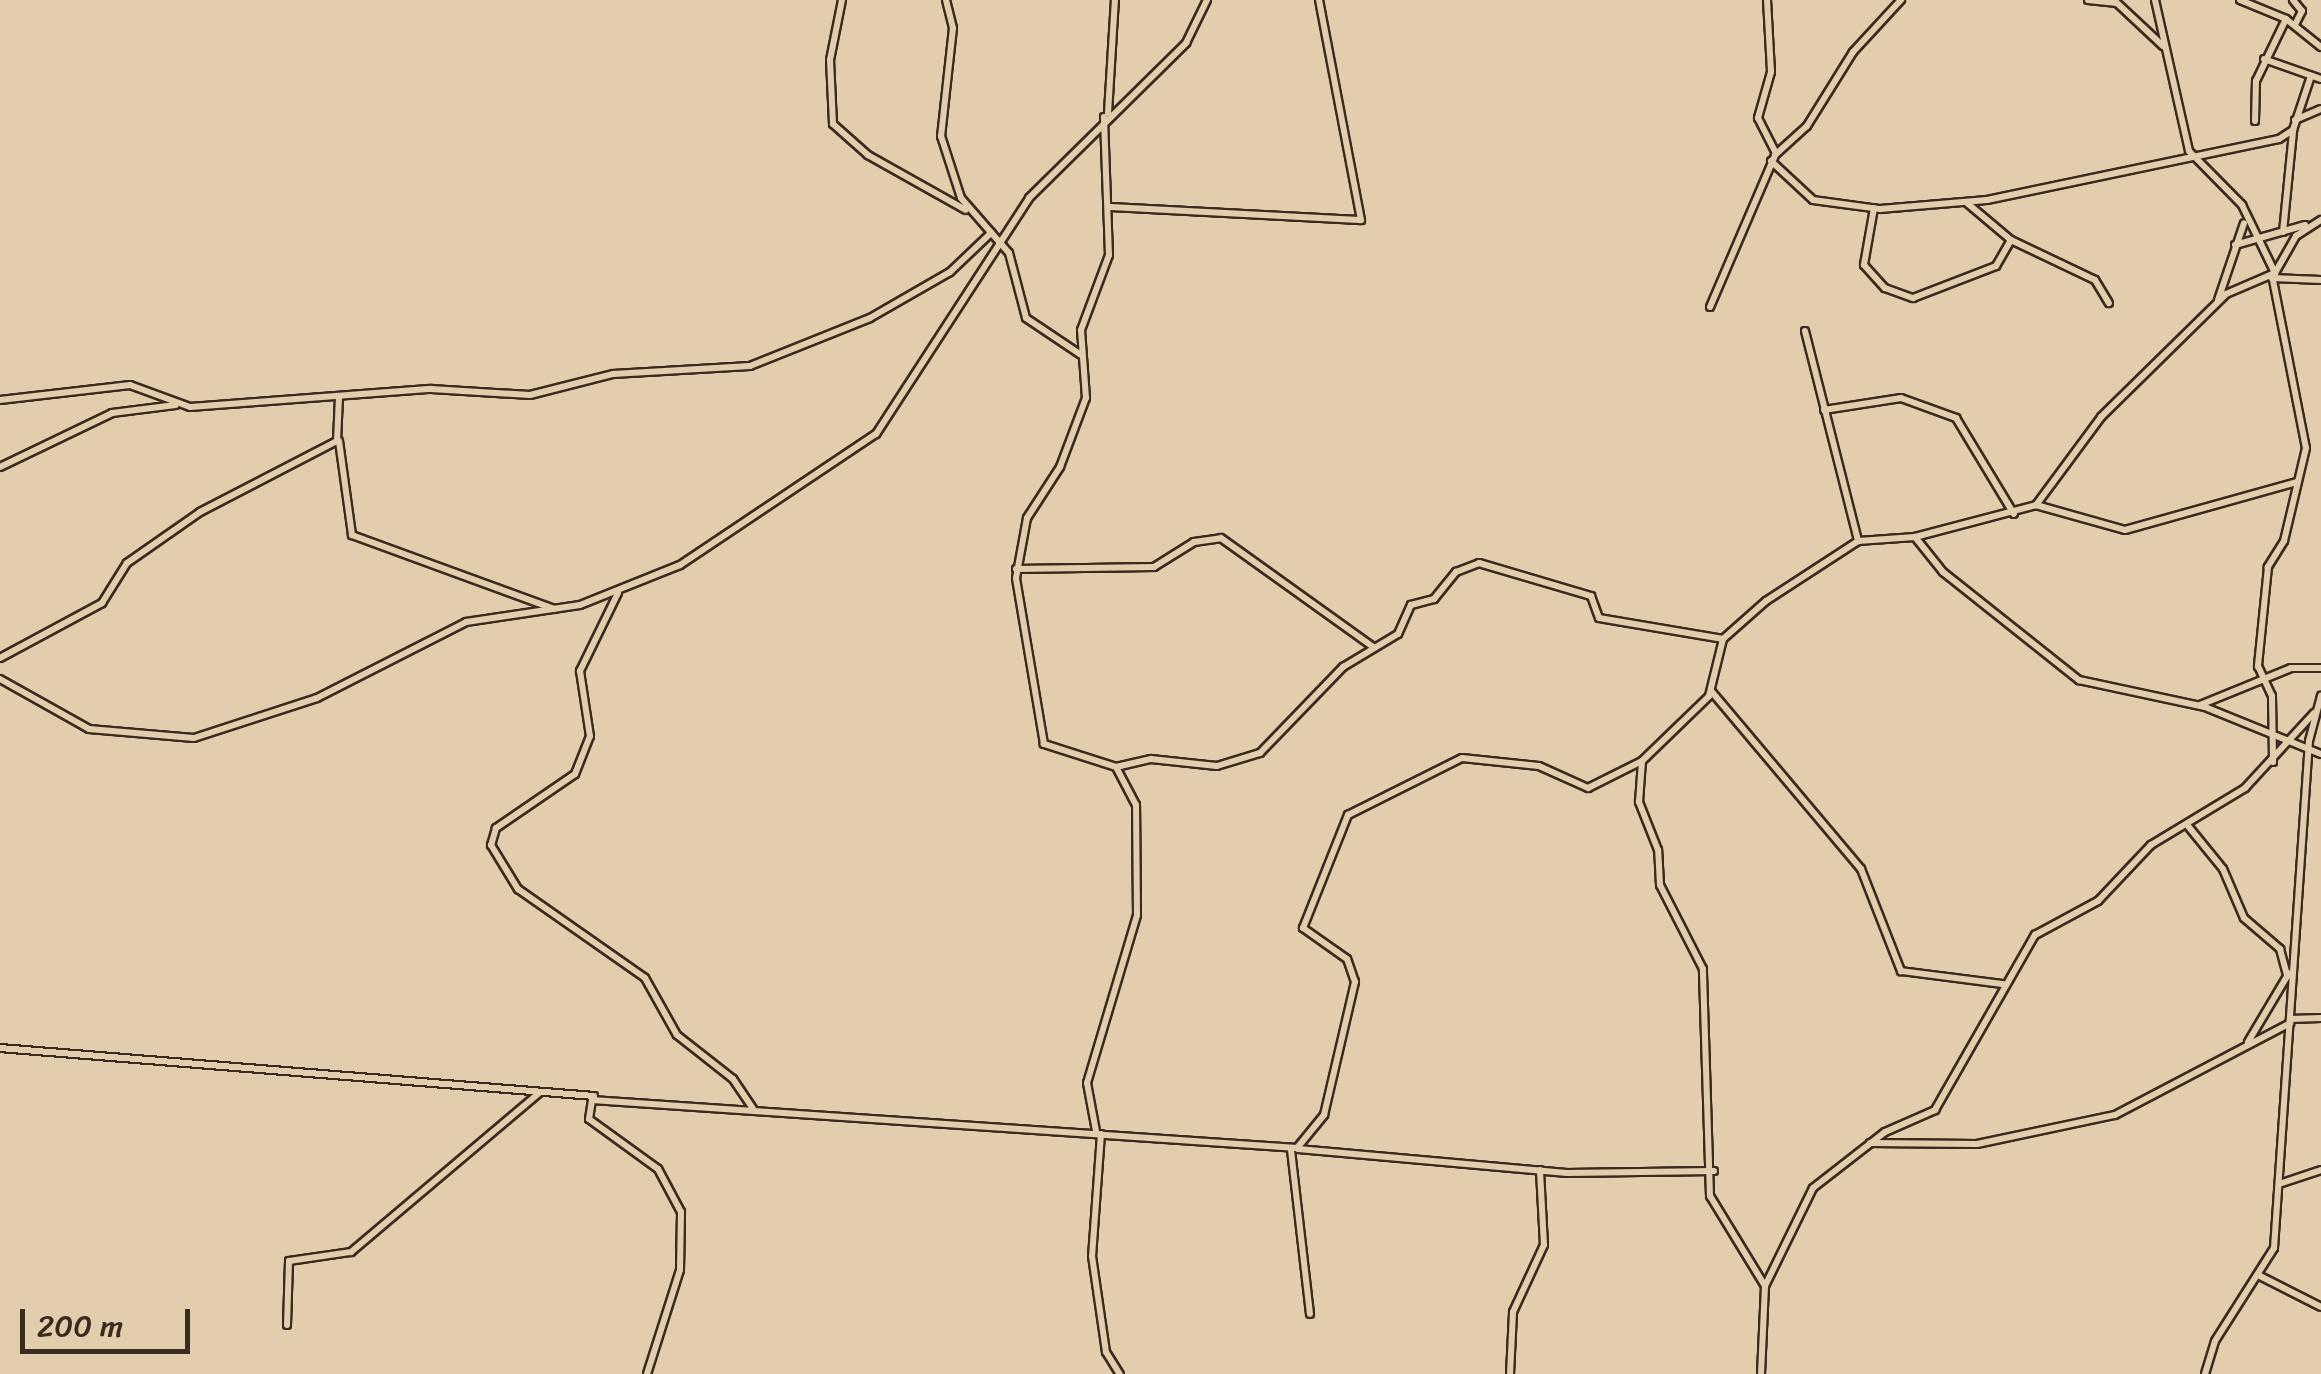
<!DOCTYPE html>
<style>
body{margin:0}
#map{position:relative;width:2321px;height:1374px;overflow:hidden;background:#e2ceac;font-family:Sriracha,sans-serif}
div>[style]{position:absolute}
.roads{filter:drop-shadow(2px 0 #3b2a1e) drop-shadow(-2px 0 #3b2a1e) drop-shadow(0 2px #3b2a1e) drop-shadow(0 -2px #3b2a1e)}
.minor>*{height:6px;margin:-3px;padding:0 3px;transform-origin:3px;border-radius:3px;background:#e2ceac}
span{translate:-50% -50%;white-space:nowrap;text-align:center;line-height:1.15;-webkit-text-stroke:8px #e2ceac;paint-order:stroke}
.scale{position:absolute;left:20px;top:1309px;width:170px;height:45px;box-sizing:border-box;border:5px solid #3b2a1e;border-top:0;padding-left:12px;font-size:30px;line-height:35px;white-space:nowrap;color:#3b2a1e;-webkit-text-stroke:8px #e2ceac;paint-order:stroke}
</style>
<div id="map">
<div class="roads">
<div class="minor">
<i style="left:842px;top:0;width:61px;rotate:101.3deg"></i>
<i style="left:830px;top:60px;width:64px;rotate:87.3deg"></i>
<i style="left:833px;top:124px;width:47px;rotate:41.5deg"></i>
<i style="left:868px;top:155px;width:112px;rotate:29.3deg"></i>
<i style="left:946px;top:0;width:29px;rotate:76deg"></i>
<i style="left:953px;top:28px;width:109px;rotate:96.3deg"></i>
<i style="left:941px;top:136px;width:65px;rotate:72.1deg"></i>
<i style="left:961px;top:198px;width:73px;rotate:48.9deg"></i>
<i style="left:1009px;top:253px;width:67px;rotate:75.3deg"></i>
<i style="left:1026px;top:318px;width:66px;rotate:33.9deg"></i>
<i style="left:1767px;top:0;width:72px;rotate:86.8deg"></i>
<i style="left:1771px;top:72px;width:48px;rotate:105.8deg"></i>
<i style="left:1758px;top:118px;width:39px;rotate:63deg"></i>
<i style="left:2088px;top:0;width:29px;rotate:6deg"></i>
<i style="left:2117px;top:3px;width:63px;rotate:43.1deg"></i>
<i style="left:2155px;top:0;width:155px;rotate:77.3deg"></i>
<i style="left:2189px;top:151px;width:76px;rotate:45.5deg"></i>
<i style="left:2242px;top:205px;width:76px;rotate:64.1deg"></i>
<i style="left:2240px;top:0;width:50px;rotate:22.4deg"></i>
<i style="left:2286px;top:19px;width:45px;rotate:38.7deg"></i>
<i style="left:2293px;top:0;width:14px;rotate:51deg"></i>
<i style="left:2302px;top:11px;width:16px;rotate:117deg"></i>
<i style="left:2264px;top:59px;width:60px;rotate:19.3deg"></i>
<i style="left:1108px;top:113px;width:113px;rotate:-86.5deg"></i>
<i style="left:2295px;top:120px;width:28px;rotate:-23deg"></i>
<i style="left:2255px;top:121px;width:40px;rotate:-88.6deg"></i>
<i style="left:2256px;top:81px;width:69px;rotate:-64.2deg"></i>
<i style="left:1771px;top:161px;width:57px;rotate:42.9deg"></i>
<i style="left:1813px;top:200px;width:68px;rotate:7.7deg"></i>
<i style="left:1880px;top:209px;width:107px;rotate:-4.8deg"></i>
<i style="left:1987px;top:200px;width:298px;rotate:-11.8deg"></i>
<i style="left:2279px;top:139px;width:17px;rotate:-33deg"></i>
<i style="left:2293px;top:130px;width:57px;rotate:-71.6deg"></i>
<i style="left:1967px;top:203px;width:57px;rotate:40.1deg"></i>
<i style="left:2011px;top:240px;width:93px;rotate:25.5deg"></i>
<i style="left:2095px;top:280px;width:27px;rotate:59deg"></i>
<i style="left:1109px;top:207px;width:252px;rotate:3deg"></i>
<i style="left:1361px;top:220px;width:224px;rotate:-100.8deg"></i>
<i style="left:1874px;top:208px;width:58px;rotate:100deg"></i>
<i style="left:1864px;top:265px;width:31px;rotate:48deg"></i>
<i style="left:1885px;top:288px;width:30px;rotate:20deg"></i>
<i style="left:1913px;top:298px;width:89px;rotate:-21.1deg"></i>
<i style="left:1996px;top:266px;width:30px;rotate:-60deg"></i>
<i style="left:2283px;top:232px;width:101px;rotate:-84.3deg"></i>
<i style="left:2235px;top:245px;width:73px;rotate:-15.9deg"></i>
<i style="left:2272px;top:275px;width:176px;rotate:78.9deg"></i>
<i style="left:2306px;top:448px;width:96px;rotate:103.3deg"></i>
<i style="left:2284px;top:541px;width:31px;rotate:122deg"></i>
<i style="left:2268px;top:567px;width:100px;rotate:95.8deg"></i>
<i style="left:2258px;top:666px;width:33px;rotate:65deg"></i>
<i style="left:2272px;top:696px;width:66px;rotate:89.1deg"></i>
<i style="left:2272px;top:278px;width:49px;rotate:2.3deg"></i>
<i style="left:2218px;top:300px;width:81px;rotate:-71.3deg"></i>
<i style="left:1710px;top:307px;width:165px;rotate:-66.8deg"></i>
<i style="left:1775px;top:155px;width:43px;rotate:-42.2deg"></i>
<i style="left:1807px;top:126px;width:87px;rotate:-58.1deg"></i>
<i style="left:1853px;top:52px;width:71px;rotate:-47.3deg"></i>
<i style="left:1805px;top:331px;width:217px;rotate:75.8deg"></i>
<i style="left:0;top:400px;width:131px;rotate:-6.6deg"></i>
<i style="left:130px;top:385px;width:64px;rotate:20.1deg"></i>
<i style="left:190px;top:407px;width:242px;rotate:-4.3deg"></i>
<i style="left:431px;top:389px;width:99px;rotate:3.5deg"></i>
<i style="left:530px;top:395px;width:86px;rotate:-14.2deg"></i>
<i style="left:613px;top:374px;width:137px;rotate:-3.3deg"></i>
<i style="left:750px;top:366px;width:129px;rotate:-21.8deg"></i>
<i style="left:870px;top:318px;width:92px;rotate:-29.9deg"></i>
<i style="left:950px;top:272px;width:57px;rotate:-43.6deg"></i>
<i style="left:1824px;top:410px;width:78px;rotate:-8.9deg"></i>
<i style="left:1901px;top:398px;width:59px;rotate:20deg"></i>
<i style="left:1956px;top:418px;width:112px;rotate:58.9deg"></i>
<i style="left:339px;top:441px;width:95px;rotate:82.1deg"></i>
<i style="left:352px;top:535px;width:215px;rotate:20.1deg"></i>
<i style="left:0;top:467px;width:124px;rotate:-25.7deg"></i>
<i style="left:112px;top:413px;width:64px;rotate:-7.1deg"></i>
<i style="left:2036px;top:505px;width:92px;rotate:15.7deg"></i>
<i style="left:2125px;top:530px;width:179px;rotate:-15.6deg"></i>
<i style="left:1915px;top:537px;width:45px;rotate:51.3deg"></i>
<i style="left:1943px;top:572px;width:174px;rotate:38.5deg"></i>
<i style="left:2079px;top:680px;width:129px;rotate:12.1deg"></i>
<i style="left:2205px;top:707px;width:125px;rotate:22.1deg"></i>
<i style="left:1016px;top:569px;width:138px;rotate:-0.8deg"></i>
<i style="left:1154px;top:567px;width:47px;rotate:-32deg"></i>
<i style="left:1194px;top:542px;width:27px;rotate:-8deg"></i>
<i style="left:1221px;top:538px;width:187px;rotate:35.6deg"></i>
<i style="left:618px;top:593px;width:87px;rotate:116deg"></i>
<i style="left:580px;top:671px;width:66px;rotate:81.3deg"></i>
<i style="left:590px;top:736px;width:41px;rotate:111.5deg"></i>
<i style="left:575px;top:774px;width:96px;rotate:145.6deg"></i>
<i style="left:496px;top:828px;width:18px;rotate:106deg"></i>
<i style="left:491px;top:845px;width:52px;rotate:58.5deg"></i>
<i style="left:518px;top:889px;width:155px;rotate:35deg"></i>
<i style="left:645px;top:978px;width:65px;rotate:60.7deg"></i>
<i style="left:677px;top:1035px;width:71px;rotate:38.2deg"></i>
<i style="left:733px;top:1079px;width:36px;rotate:56deg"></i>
<i style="left:0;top:658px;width:116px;rotate:-28.3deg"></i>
<i style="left:102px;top:603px;width:47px;rotate:-58deg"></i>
<i style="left:127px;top:563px;width:89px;rotate:-34.9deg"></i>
<i style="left:200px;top:512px;width:154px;rotate:-27.4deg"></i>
<i style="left:337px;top:441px;width:44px;rotate:-87.4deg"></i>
<i style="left:0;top:679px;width:102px;rotate:29.3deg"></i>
<i style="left:89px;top:729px;width:105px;rotate:4.9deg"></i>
<i style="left:194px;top:738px;width:129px;rotate:-18deg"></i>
<i style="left:317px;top:698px;width:167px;rotate:-27deg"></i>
<i style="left:466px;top:622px;width:115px;rotate:-8.5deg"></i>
<i style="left:580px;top:605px;width:108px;rotate:-21.8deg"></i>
<i style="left:680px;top:565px;width:236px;rotate:-33.8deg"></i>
<i style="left:876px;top:434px;width:281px;rotate:-57deg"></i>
<i style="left:1029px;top:198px;width:221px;rotate:-44.6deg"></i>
<i style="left:1186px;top:43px;width:48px;rotate:-64deg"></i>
<i style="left:1712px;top:692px;width:231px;rotate:49.9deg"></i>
<i style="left:1861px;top:869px;width:110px;rotate:68.6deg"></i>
<i style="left:1901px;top:971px;width:103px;rotate:7.3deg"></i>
<i style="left:2200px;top:705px;width:98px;rotate:-22.1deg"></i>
<i style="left:2291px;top:668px;width:30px"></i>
<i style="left:1116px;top:767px;width:36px;rotate:-13deg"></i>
<i style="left:1151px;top:759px;width:66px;rotate:6.1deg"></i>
<i style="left:1217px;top:766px;width:45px;rotate:-16.8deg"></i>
<i style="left:1260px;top:753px;width:120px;rotate:-46deg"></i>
<i style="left:1343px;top:667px;width:64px;rotate:-31deg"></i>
<i style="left:1398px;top:634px;width:32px;rotate:-66deg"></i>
<i style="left:1411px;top:605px;width:24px;rotate:-15deg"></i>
<i style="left:1434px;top:599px;width:35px;rotate:-51deg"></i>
<i style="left:1456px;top:572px;width:25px;rotate:-21deg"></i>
<i style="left:1479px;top:563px;width:117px;rotate:16.4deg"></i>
<i style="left:1591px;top:596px;width:23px;rotate:70deg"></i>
<i style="left:1599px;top:618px;width:126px;rotate:9.6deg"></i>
<i style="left:2188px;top:826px;width:55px;rotate:50.9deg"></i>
<i style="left:2223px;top:869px;width:53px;rotate:66.8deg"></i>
<i style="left:2244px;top:918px;width:48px;rotate:40.7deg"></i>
<i style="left:2280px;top:949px;width:28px;rotate:75deg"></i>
<i style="left:2290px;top:1019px;width:31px;rotate:-2deg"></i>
<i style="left:2248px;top:1042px;width:80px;rotate:-59.3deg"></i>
<i style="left:0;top:1048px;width:596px;rotate:4.62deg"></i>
<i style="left:1096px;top:1131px;width:49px;rotate:-100.6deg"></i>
<i style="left:1087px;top:1083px;width:175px;rotate:-73.4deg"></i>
<i style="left:1137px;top:915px;width:110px;rotate:-90.5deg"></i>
<i style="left:1136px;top:805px;width:43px;rotate:-117.8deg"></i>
<i style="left:1116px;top:767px;width:76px;rotate:-162.3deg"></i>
<i style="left:1044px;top:744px;width:168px;rotate:-99.6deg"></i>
<i style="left:1016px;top:578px;width:61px;rotate:-79.6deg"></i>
<i style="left:1027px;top:518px;width:61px;rotate:-57.1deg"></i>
<i style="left:1060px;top:467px;width:74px;rotate:-69.4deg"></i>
<i style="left:1086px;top:398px;width:68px;rotate:-94.2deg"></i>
<i style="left:1081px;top:330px;width:80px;rotate:-69.5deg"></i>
<i style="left:1109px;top:255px;width:138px;rotate:-92.1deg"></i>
<i style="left:1101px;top:1134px;width:122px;rotate:94.2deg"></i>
<i style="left:1092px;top:1256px;width:97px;rotate:81.7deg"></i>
<i style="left:1106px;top:1352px;width:26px;rotate:58deg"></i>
<i style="left:1870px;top:1143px;width:107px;rotate:0.5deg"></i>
<i style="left:1977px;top:1144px;width:141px;rotate:-11.9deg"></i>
<i style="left:2115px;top:1115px;width:198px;rotate:-27.7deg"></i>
<i style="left:1298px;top:1149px;width:270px;rotate:5.1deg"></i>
<i style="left:1567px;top:1173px;width:147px;rotate:-0.8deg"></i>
<i style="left:1291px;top:1150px;width:165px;rotate:83.4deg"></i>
<i style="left:2279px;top:1184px;width:44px;rotate:-18.4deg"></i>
<i style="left:2260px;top:1276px;width:68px;rotate:26.9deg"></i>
<i style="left:1765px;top:1286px;width:109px;rotate:-63.9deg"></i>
<i style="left:1813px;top:1188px;width:91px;rotate:-37.9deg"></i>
<i style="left:1885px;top:1132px;width:55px;rotate:-23.7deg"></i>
<i style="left:1935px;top:1110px;width:202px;rotate:-60.3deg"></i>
<i style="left:2035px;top:935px;width:72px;rotate:-28.4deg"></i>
<i style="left:2098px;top:901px;width:77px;rotate:-46.6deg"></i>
<i style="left:2151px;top:845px;width:110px;rotate:-31.2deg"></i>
<i style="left:2245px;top:788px;width:102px;rotate:-47.4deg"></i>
<i style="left:287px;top:1325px;width:64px;rotate:-88.2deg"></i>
<i style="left:289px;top:1261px;width:63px;rotate:-8.3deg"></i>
<i style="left:351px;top:1252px;width:246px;rotate:-40.2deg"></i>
<i style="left:647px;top:1374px;width:109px;rotate:-72.4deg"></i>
<i style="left:680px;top:1270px;width:58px;rotate:-89deg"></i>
<i style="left:681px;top:1212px;width:49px;rotate:-118.1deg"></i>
<i style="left:658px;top:1169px;width:85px;rotate:-144.1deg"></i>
<i style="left:589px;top:1119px;width:19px;rotate:-81deg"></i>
<i style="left:592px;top:1100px;width:707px;rotate:3.89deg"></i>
<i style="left:1297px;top:1148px;width:43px;rotate:-50.7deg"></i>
<i style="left:1324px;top:1115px;width:137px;rotate:-76.9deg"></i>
<i style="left:1355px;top:982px;width:24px;rotate:-109deg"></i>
<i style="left:1347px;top:959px;width:54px;rotate:-144.8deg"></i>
<i style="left:1303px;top:928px;width:122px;rotate:-68.3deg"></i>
<i style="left:1348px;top:815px;width:127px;rotate:-26.6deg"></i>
<i style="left:1462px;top:758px;width:77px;rotate:5.9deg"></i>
<i style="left:1539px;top:766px;width:54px;rotate:24.2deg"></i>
<i style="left:1588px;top:788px;width:60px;rotate:-26.6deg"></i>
<i style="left:1510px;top:1374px;width:62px;rotate:-87.2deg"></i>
<i style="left:1513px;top:1312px;width:74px;rotate:-65.2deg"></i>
<i style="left:1544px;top:1245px;width:75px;rotate:-93.1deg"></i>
<i style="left:1761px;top:1374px;width:88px;rotate:-87.4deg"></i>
<i style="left:1765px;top:1286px;width:105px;rotate:-121.4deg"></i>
<i style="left:1710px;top:1196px;width:227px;rotate:-91.8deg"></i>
<i style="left:1703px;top:969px;width:94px;rotate:-117.1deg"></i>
<i style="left:1660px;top:885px;width:35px;rotate:-93deg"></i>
<i style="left:1658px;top:850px;width:52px;rotate:-111.6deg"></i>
<i style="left:1639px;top:802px;width:41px;rotate:-85.8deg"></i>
<i style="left:1642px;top:761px;width:93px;rotate:-44.1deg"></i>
<i style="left:1709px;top:696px;width:59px;rotate:-76.2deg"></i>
<i style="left:1723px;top:639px;width:57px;rotate:-41.5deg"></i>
<i style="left:1766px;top:601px;width:110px;rotate:-33.1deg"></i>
<i style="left:1858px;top:541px;width:57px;rotate:-4deg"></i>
<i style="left:1915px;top:537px;width:125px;rotate:-14.8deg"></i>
<i style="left:2036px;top:505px;width:109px;rotate:-53.5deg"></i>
<i style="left:2101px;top:417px;width:175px;rotate:-44.5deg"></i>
<i style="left:2226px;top:294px;width:53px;rotate:-23.2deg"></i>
<i style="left:2275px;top:273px;width:43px;rotate:-60.4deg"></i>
<i style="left:2296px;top:236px;width:30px;rotate:-33deg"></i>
<i style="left:2205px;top:1374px;width:34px;rotate:-73deg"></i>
<i style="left:2215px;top:1341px;width:110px;rotate:-57.6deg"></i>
<i style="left:2274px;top:1248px;width:508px;rotate:-86.05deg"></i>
<i style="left:2309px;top:741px;width:47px;rotate:-75.1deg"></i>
</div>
</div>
<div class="scale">200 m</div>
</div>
